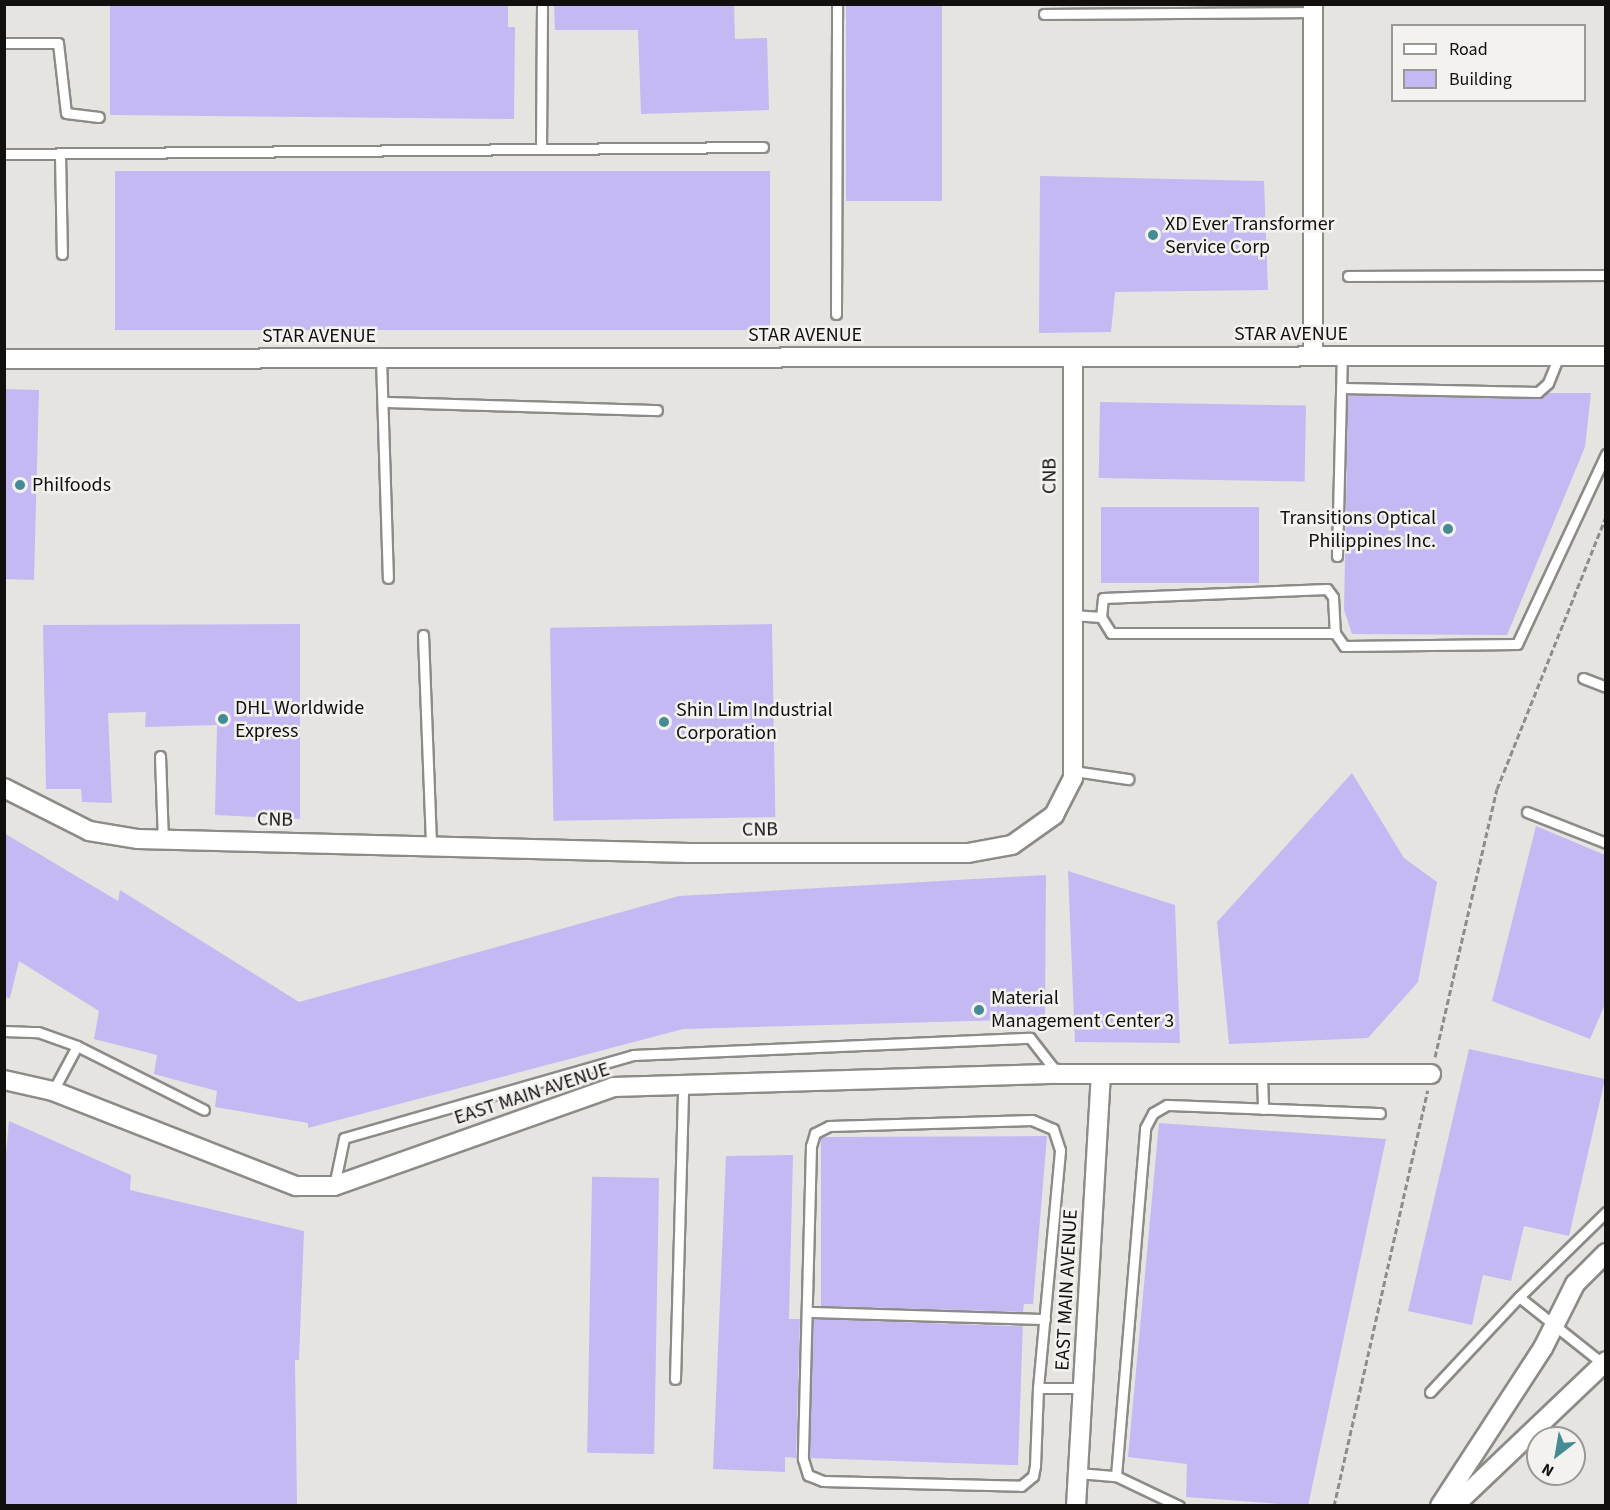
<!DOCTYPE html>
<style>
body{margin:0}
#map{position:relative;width:1610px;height:1510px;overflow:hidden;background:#e6e4e1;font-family:"Source Sans 3",sans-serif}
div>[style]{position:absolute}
.building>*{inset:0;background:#c4b9f2;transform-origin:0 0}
.path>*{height:3px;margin-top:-1.5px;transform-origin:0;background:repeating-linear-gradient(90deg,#8f8d8b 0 6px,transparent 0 9px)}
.roads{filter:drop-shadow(2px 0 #8c8b87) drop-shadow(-2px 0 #8c8b87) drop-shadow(0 2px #8c8b87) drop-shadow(0 -2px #8c8b87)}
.service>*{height:9px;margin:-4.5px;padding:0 4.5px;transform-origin:4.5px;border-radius:4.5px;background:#fff}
.minor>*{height:18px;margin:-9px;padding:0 9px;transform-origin:9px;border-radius:9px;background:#fff}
.dots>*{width:16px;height:16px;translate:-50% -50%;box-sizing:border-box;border:3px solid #f3f2ee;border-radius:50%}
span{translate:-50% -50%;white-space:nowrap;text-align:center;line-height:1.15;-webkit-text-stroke:5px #f3f2ee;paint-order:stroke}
.poi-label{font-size:20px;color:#11100f}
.left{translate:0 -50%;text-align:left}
.right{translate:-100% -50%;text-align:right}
.street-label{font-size:20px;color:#11100f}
.frame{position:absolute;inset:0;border:6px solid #11100f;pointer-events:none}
.legend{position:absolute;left:1391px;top:24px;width:195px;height:78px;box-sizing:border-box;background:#f3f2ee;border:2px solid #999895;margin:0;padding:8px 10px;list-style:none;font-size:18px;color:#11100f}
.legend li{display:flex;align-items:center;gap:12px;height:30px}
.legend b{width:30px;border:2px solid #999895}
.north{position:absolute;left:1526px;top:1426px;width:60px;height:60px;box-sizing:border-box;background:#f3f2ee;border:2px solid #999895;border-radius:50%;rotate:211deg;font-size:16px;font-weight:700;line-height:24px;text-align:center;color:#11100f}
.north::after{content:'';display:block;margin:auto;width:21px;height:27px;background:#458b94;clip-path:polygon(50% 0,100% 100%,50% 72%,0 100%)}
</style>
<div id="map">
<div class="building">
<i style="clip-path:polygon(110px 4px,508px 4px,508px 27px,515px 27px,514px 119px,110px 115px)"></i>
<i style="clip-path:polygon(554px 4px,734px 4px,735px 39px,767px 38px,769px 110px,641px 114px,638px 30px,555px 30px)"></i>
<i style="left:846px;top:4px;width:96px;height:197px"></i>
<i style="left:770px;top:171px;width:159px;height:655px;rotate:90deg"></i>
<i style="clip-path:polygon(1040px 176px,1264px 181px,1268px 290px,1115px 292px,1111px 332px,1039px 333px)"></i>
<i style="clip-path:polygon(4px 389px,39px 390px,34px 580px,4px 579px)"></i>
<i style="clip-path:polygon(1547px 393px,1591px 393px,1585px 447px,1507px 635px,1352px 634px,1344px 610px,1348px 395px,1538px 399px)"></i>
<i style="left:1100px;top:402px;width:206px;height:76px;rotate:1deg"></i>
<i style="left:1101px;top:507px;width:158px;height:76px"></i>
<i style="clip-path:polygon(300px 624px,300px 819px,215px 815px,217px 725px,145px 727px,146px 712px,108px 713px,112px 803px,82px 802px,81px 789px,46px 789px,43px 625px)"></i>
<i style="left:772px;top:624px;width:193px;height:222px;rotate:89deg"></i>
<i style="clip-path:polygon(1352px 773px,1404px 858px,1437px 882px,1418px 982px,1368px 1038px,1229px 1044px,1217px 922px)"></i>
<i style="clip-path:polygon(1536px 826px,1605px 855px,1605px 1004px,1590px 1039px,1492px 1001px)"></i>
<i style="clip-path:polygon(4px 833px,118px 901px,120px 890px,299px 1002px,679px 896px,1046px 875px,1045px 1019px,683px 1029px,308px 1128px,308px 1123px,215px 1107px,217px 1091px,154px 1074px,157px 1055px,94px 1039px,99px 1011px,19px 961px,10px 998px,4px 997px)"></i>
<i style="clip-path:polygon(1068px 871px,1175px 905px,1180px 1043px,1075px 1042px)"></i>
<i style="clip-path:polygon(1469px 1049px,1605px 1079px,1569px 1236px,1524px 1226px,1511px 1281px,1483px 1275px,1472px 1325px,1408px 1311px)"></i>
<i style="clip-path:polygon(9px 1121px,131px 1175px,130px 1190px,304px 1231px,299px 1360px,295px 1360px,297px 1506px,4px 1506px,4px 1175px)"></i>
<i style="clip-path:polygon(1159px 1123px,1386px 1139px,1308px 1506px,1186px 1497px,1187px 1464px,1128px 1457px)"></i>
<i style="clip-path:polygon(1047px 1136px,1033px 1304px,1024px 1304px,1023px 1312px,821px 1306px,821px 1137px)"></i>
<i style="clip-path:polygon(793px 1155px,789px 1319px,800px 1319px,796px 1458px,785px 1457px,785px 1472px,713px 1469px,726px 1156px)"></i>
<i style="left:659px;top:1178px;width:276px;height:67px;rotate:91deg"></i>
<i style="left:813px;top:1319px;width:210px;height:139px;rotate:2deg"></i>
</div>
<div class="path">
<i style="left:1435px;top:1057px;width:275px;rotate:-77deg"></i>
<i style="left:1497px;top:789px;width:293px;rotate:-68.2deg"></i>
<i style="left:1334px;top:1506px;width:426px;rotate:-77.3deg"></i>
</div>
<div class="roads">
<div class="service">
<i style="left:1044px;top:14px;width:269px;rotate:-0.4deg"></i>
<i style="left:4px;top:43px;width:54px"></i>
<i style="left:58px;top:43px;width:70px;rotate:83.5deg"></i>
<i style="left:66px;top:113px;width:33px;rotate:7deg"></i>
<i style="left:541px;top:149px;width:145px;rotate:-89.6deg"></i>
<i style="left:4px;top:154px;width:759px;rotate:-0.53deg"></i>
<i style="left:60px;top:154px;width:100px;rotate:88.9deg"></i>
<i style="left:1348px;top:276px;width:258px;rotate:-0.2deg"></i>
<i style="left:836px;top:314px;width:310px;rotate:-89.8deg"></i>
<i style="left:381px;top:358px;width:220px;rotate:88.2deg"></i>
<i style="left:1343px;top:388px;width:195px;rotate:1.2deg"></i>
<i style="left:1538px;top:392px;width:13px;rotate:-42deg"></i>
<i style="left:1548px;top:383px;width:29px;rotate:-68deg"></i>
<i style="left:383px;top:402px;width:274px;rotate:1.7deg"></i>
<i style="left:1337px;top:556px;width:200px;rotate:-88.6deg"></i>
<i style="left:1072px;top:615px;width:29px;rotate:4deg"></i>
<i style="left:1335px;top:633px;width:224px;rotate:180deg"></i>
<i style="left:1111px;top:633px;width:19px;rotate:-122deg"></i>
<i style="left:1101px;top:617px;width:19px;rotate:-84deg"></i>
<i style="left:1103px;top:598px;width:224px;rotate:-2.3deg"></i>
<i style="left:1327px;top:589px;width:10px;rotate:53deg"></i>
<i style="left:1333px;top:597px;width:36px;rotate:87deg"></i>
<i style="left:1335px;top:633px;width:16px;rotate:55deg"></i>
<i style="left:1344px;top:646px;width:173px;rotate:-0.7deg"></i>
<i style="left:1517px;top:644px;width:210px;rotate:-64.9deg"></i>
<i style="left:423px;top:635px;width:210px;rotate:87.8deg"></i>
<i style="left:1583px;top:678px;width:25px;rotate:21deg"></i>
<i style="left:160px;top:756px;width:84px;rotate:88deg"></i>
<i style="left:1074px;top:771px;width:55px;rotate:8.4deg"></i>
<i style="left:1527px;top:812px;width:85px;rotate:21.4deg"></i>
<i style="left:4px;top:1031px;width:34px;rotate:2deg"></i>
<i style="left:38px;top:1032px;width:41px;rotate:19.7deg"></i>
<i style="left:77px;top:1046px;width:51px;rotate:118.1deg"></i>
<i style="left:77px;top:1046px;width:142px;rotate:26.7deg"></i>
<i style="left:1262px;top:1076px;width:33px;rotate:88deg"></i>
<i style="left:334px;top:1186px;width:49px;rotate:-78.2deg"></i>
<i style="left:344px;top:1138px;width:301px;rotate:-16deg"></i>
<i style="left:633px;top:1055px;width:397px;rotate:-2.5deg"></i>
<i style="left:1030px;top:1038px;width:46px;rotate:52.1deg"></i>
<i style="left:809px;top:1312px;width:236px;rotate:1.7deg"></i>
<i style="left:1602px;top:1363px;width:106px;rotate:-141.5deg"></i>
<i style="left:1519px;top:1297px;width:122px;rotate:-44.3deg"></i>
<i style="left:675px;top:1379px;width:294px;rotate:-88.4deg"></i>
<i style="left:1038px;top:1388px;width:239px;rotate:-84.7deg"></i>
<i style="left:1060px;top:1150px;width:22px;rotate:-108deg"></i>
<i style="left:1053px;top:1129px;width:23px;rotate:-157deg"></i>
<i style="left:1032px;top:1120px;width:203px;rotate:178.3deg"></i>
<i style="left:829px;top:1126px;width:16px;rotate:153deg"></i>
<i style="left:815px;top:1133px;width:14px;rotate:107deg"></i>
<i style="left:811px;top:1146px;width:313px;rotate:91.5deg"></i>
<i style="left:803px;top:1459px;width:17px;rotate:73deg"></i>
<i style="left:808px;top:1475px;width:16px;rotate:22deg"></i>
<i style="left:823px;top:1481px;width:198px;rotate:1.4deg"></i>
<i style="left:1021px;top:1486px;width:16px;rotate:-40deg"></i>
<i style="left:1033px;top:1476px;width:10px;rotate:-79deg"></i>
<i style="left:1035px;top:1466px;width:78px;rotate:-87.8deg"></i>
<i style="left:1038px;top:1388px;width:46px"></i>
<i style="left:1430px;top:1392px;width:130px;rotate:-46.9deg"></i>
<i style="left:1078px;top:1473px;width:38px;rotate:5deg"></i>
<i style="left:1116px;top:1476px;width:70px;rotate:25.5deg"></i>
<i style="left:1116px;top:1476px;width:349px;rotate:-85.2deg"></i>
<i style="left:1145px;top:1128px;width:17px;rotate:-62deg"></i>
<i style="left:1153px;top:1113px;width:16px;rotate:-30deg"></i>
<i style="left:1167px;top:1105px;width:213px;rotate:2.2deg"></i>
</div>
<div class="minor">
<i style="left:1313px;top:356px;width:352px;rotate:-90deg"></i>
<i style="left:4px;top:359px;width:1602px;rotate:-0.11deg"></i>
<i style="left:4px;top:788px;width:95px;rotate:26.8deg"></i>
<i style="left:89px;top:831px;width:50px;rotate:9.3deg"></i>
<i style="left:138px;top:839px;width:552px;rotate:1.45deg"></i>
<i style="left:690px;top:853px;width:278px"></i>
<i style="left:968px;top:853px;width:45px;rotate:-10.3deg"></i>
<i style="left:1012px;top:845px;width:52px;rotate:-35.5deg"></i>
<i style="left:1054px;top:815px;width:42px;rotate:-62.8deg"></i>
<i style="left:1073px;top:778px;width:421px;rotate:-90deg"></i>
<i style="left:4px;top:1080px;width:50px;rotate:12.7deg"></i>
<i style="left:53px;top:1091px;width:261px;rotate:21.4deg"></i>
<i style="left:296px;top:1186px;width:38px"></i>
<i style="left:334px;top:1186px;width:296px;rotate:-19.5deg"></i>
<i style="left:613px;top:1087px;width:445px;rotate:-1.7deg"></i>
<i style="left:1058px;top:1074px;width:373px"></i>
<i style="left:1076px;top:1506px;width:431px;rotate:-86.7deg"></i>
<i style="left:1440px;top:1506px;width:189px;rotate:-56.9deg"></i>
<i style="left:1543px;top:1348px;width:72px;rotate:-63.4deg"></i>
<i style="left:1575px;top:1284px;width:44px;rotate:-45deg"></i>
<i style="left:1454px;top:1506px;width:210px;rotate:-43.6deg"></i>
</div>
</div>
<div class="dots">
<i style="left:1153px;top:235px;background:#458b94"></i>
<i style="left:20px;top:485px;background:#458b94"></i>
<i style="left:1448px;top:529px;background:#458b94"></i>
<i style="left:223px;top:719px;background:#458b94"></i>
<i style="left:664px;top:722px;background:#458b94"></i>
<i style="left:979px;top:1010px;background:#458b94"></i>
</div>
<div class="poi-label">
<span class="left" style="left:1165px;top:236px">XD Ever Transformer<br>Service Corp</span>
<span class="left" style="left:32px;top:485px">Philfoods</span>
<span class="right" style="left:1436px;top:530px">Transitions Optical<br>Philippines Inc.</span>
<span class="left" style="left:235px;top:720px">DHL Worldwide<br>Express</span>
<span class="left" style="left:676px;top:722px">Shin Lim Industrial<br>Corporation</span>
<span class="left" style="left:991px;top:1010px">Material<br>Management Center 3</span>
</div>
<div class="street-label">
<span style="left:1291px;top:334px">STAR AVENUE</span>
<span style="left:805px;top:335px">STAR AVENUE</span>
<span style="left:319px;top:336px">STAR AVENUE</span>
<span style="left:1050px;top:476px;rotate:-90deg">CNB</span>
<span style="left:275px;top:820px;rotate:1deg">CNB</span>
<span style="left:760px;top:830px;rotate:-1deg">CNB</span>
<span style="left:532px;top:1094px;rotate:-18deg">EAST MAIN AVENUE</span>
<span style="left:1067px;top:1290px;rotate:-87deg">EAST MAIN AVENUE</span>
</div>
<div class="frame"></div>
<ul class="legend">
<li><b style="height:8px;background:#fff"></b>Road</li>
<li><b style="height:16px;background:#c4b9f2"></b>Building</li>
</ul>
<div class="north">N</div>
</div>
